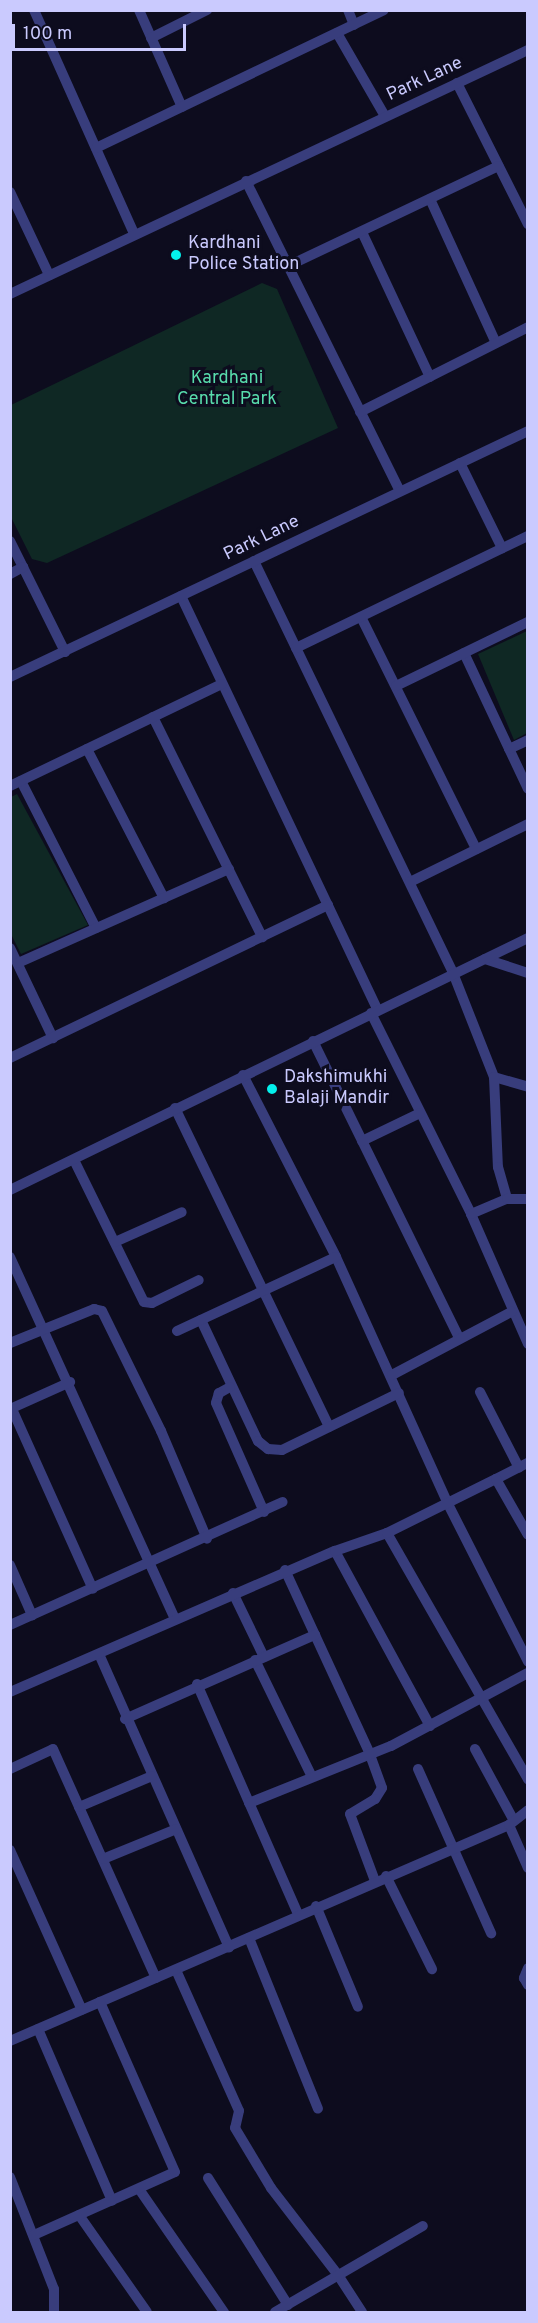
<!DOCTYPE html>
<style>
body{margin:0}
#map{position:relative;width:538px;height:2323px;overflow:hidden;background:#0d0c1e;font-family:Overpass,sans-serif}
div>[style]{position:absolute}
.green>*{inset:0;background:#0f2824}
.street>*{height:10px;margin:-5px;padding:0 5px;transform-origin:5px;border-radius:5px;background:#383d7c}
.dots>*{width:16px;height:16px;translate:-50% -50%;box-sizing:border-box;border:3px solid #0d0c1e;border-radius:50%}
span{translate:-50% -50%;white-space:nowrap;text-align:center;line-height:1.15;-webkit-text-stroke:6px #0d0c1e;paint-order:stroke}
.street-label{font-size:18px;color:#cacafe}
.poi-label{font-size:18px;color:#cacafe}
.left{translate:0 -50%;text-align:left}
.park-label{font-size:18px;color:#58dcac}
.frame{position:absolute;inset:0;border:12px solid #cacafe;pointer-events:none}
.scale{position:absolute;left:12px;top:24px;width:174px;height:27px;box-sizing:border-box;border:3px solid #cacafe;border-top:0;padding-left:8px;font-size:18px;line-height:21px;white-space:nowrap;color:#cacafe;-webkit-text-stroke:4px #0d0c1e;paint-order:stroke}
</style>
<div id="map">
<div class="green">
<i style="clip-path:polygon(262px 283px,277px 289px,338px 428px,47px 563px,32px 559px,11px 517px,11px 405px)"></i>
<i style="clip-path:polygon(527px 631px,527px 733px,514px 740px,478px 654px)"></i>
<i style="clip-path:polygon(17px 794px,88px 925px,21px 954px,10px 932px,11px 797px)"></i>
</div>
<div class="street">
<i style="left:34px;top:10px;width:245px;rotate:65.9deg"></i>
<i style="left:139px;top:10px;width:106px;rotate:66.1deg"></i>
<i style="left:348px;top:10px;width:16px;rotate:68deg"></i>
<i style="left:337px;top:33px;width:96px;rotate:60deg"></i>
<i style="left:151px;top:38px;width:63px;rotate:-26.6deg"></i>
<i style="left:457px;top:83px;width:158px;rotate:63.3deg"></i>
<i style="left:96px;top:148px;width:319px;rotate:-25.6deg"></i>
<i style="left:246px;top:181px;width:346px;rotate:63.6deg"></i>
<i style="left:10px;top:192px;width:92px;rotate:64.8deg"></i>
<i style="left:430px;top:199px;width:158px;rotate:65.4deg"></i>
<i style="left:362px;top:232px;width:160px;rotate:64.9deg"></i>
<i style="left:288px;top:266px;width:233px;rotate:-25.4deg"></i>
<i style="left:10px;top:294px;width:573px;rotate:-25.22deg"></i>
<i style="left:360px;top:412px;width:188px;rotate:-26.8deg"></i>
<i style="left:460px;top:463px;width:95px;rotate:63.7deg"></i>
<i style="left:10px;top:541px;width:124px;rotate:63.6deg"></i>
<i style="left:254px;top:561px;width:458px;rotate:64.2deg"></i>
<i style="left:453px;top:973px;width:112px;rotate:68.5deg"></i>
<i style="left:494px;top:1077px;width:35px;rotate:16deg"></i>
<i style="left:10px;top:574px;width:15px;rotate:-28deg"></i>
<i style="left:181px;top:596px;width:458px;rotate:64.6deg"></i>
<i style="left:361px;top:617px;width:259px;rotate:63.6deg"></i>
<i style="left:296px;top:648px;width:258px;rotate:-25.8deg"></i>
<i style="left:464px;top:653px;width:150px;rotate:64.8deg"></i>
<i style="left:10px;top:677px;width:573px;rotate:-25.4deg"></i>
<i style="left:396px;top:686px;width:147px;rotate:-25.9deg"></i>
<i style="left:153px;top:717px;width:246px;rotate:63.6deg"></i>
<i style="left:87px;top:749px;width:168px;rotate:62.7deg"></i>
<i style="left:509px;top:749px;width:21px;rotate:-25deg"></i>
<i style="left:21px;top:781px;width:165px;rotate:63deg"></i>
<i style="left:10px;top:786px;width:235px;rotate:-25.7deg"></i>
<i style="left:410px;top:882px;width:131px;rotate:-26.2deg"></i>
<i style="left:10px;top:948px;width:100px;rotate:64.5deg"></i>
<i style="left:485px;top:959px;width:45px;rotate:18deg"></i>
<i style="left:18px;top:963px;width:231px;rotate:-24deg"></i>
<i style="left:371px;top:1013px;width:225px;rotate:63.5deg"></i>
<i style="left:471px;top:1214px;width:142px;rotate:66.3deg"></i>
<i style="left:313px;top:1041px;width:331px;rotate:63.8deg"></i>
<i style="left:10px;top:1058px;width:353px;rotate:-25.7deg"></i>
<i style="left:243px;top:1075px;width:204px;rotate:62.9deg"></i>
<i style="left:336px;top:1257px;width:271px;rotate:65.6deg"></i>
<i style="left:448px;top:1504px;width:177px;rotate:63.1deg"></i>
<i style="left:494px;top:1077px;width:90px;rotate:87.5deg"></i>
<i style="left:498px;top:1167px;width:33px;rotate:74deg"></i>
<i style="left:175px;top:1108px;width:354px;rotate:64.2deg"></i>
<i style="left:362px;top:1141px;width:64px;rotate:-25.8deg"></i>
<i style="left:74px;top:1160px;width:158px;rotate:63.8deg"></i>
<i style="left:144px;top:1302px;width:8px;rotate:7deg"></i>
<i style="left:152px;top:1303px;width:52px;rotate:-26.1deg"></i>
<i style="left:10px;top:1190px;width:576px;rotate:-25.94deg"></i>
<i style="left:471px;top:1214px;width:39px;rotate:-23deg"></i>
<i style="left:507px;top:1199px;width:21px"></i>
<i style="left:115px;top:1242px;width:73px;rotate:-24.1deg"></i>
<i style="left:10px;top:1257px;width:398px;rotate:65.5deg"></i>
<i style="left:201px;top:1320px;width:134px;rotate:64.8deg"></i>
<i style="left:258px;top:1441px;width:13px;rotate:39deg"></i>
<i style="left:268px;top:1449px;width:14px;rotate:4deg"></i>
<i style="left:282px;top:1450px;width:130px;rotate:-26deg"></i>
<i style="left:177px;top:1331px;width:175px;rotate:-25deg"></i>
<i style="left:10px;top:1343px;width:91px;rotate:-22deg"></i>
<i style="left:94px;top:1309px;width:8px;rotate:14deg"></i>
<i style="left:102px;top:1311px;width:134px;rotate:63.8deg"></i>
<i style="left:161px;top:1431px;width:117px;rotate:66.9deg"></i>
<i style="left:392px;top:1375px;width:135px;rotate:-27.9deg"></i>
<i style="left:230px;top:1387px;width:13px;rotate:151deg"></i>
<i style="left:219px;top:1393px;width:10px;rotate:107deg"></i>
<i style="left:216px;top:1403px;width:119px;rotate:66.2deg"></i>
<i style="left:480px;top:1392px;width:85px;rotate:62.8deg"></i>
<i style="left:10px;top:1409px;width:66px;rotate:-24.2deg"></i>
<i style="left:12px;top:1409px;width:197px;rotate:65.8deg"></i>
<i style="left:496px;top:1479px;width:36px;rotate:-27deg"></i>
<i style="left:387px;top:1533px;width:284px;rotate:60.2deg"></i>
<i style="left:10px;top:1565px;width:55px;rotate:66.3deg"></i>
<i style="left:285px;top:1570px;width:200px;rotate:65.2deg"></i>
<i style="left:369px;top:1752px;width:38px;rotate:70deg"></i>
<i style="left:382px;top:1788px;width:13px;rotate:122deg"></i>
<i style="left:375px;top:1799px;width:29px;rotate:149deg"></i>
<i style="left:350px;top:1814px;width:72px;rotate:69.5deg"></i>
<i style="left:233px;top:1593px;width:71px;rotate:64.2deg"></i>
<i style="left:10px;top:1625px;width:299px;rotate:-24.3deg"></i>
<i style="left:99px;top:1654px;width:321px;rotate:66.1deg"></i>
<i style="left:255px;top:1660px;width:130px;rotate:64deg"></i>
<i style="left:197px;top:1684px;width:251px;rotate:66.3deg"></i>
<i style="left:10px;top:1692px;width:354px;rotate:-23.5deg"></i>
<i style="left:125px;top:1719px;width:208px;rotate:-23.9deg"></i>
<i style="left:430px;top:1726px;width:199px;rotate:-118.5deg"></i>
<i style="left:335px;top:1551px;width:55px;rotate:-19.1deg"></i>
<i style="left:387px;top:1533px;width:122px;rotate:-26.4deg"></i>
<i style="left:496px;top:1479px;width:64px;rotate:60.3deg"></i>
<i style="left:475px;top:1749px;width:80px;rotate:61.5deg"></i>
<i style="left:10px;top:1769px;width:47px;rotate:-24.9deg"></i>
<i style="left:53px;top:1749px;width:251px;rotate:65.8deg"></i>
<i style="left:418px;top:1769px;width:180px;rotate:66deg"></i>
<i style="left:249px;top:1803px;width:153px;rotate:-21.9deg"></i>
<i style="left:391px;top:1746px;width:155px;rotate:-28.1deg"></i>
<i style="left:79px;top:1807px;width:79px;rotate:-23deg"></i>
<i style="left:509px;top:1825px;width:47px;rotate:66.2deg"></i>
<i style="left:10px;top:1850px;width:175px;rotate:65.8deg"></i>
<i style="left:103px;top:1859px;width:79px;rotate:-22.3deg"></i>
<i style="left:386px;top:1876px;width:104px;rotate:63.7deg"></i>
<i style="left:316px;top:1906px;width:109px;rotate:67.4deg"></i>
<i style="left:249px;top:1938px;width:184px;rotate:68deg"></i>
<i style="left:528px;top:1968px;width:11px;rotate:112deg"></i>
<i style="left:524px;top:1978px;width:8px;rotate:60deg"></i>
<i style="left:176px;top:1970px;width:154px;rotate:65.9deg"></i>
<i style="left:239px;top:2111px;width:17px;rotate:103deg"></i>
<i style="left:235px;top:2128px;width:70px;rotate:59deg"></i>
<i style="left:271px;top:2188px;width:110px;rotate:52.4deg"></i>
<i style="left:338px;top:2275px;width:44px;rotate:57deg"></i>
<i style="left:38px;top:2029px;width:187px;rotate:66.7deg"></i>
<i style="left:10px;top:2041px;width:544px;rotate:-23.41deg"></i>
<i style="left:509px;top:1825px;width:24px;rotate:-38deg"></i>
<i style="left:10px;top:2177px;width:120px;rotate:68.6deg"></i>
<i style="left:54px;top:2289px;width:23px;rotate:90deg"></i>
<i style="left:208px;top:2178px;width:150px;rotate:57.8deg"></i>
<i style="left:139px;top:2189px;width:150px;rotate:55.4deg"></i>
<i style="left:79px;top:2215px;width:118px;rotate:55deg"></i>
<i style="left:34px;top:2235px;width:154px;rotate:-24.1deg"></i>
<i style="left:175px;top:2172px;width:186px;rotate:-113.8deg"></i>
<i style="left:275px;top:2312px;width:171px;rotate:-30.2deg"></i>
</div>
<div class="dots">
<i style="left:176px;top:255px;background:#04f0ec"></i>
<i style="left:272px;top:1089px;background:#04f0ec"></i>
</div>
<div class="street-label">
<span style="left:425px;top:80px;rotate:-25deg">Park Lane</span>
<span style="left:262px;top:539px;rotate:-26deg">Park Lane</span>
</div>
<div class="poi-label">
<span class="left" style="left:188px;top:255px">Kardhani<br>Police Station</span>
<span class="left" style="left:284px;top:1089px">Dakshimukhi<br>Balaji Mandir</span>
</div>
<div class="park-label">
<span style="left:227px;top:390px">Kardhani<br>Central Park</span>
</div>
<div class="frame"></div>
<div class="scale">100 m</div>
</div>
